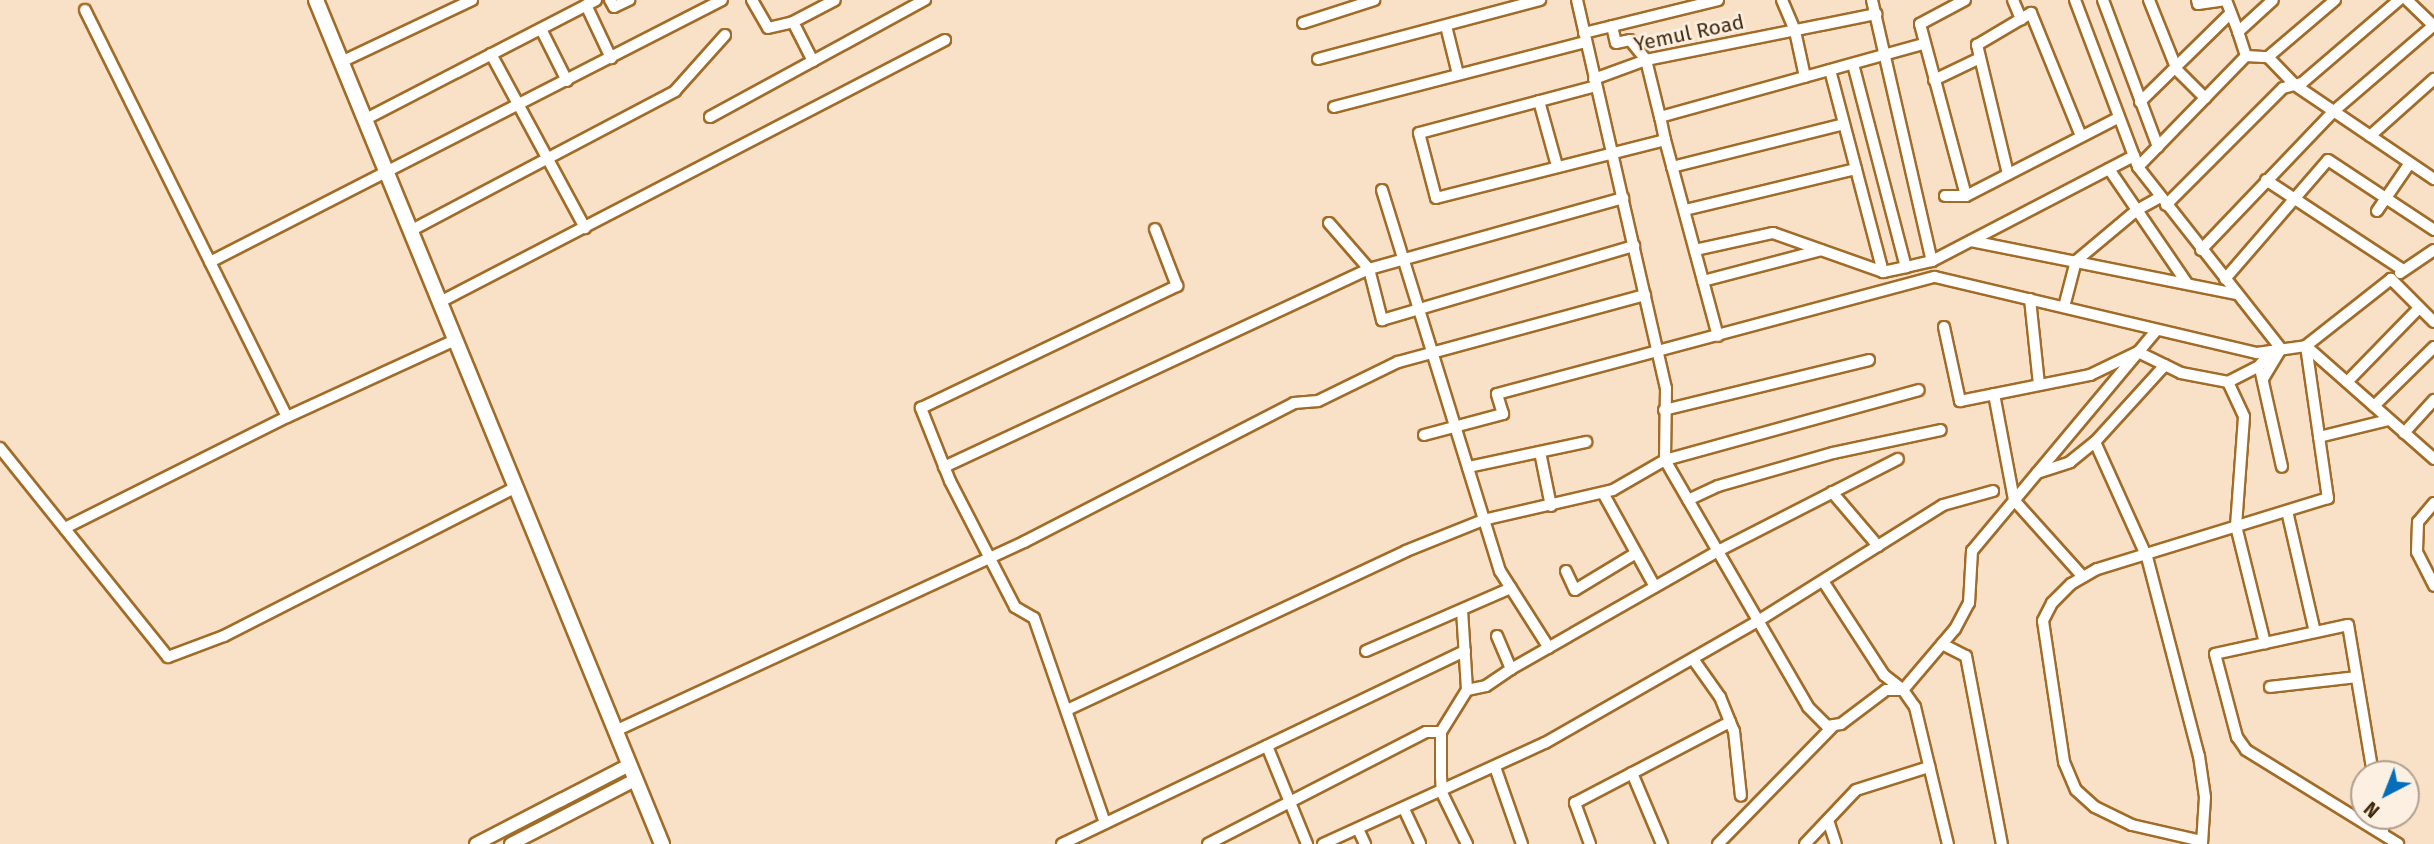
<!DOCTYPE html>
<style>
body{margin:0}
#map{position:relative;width:2434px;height:844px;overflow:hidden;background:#f8e1c7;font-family:"Fira Sans",sans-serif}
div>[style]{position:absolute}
.roads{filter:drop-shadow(2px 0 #a16c27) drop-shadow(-2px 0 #a16c27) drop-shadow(0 2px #a16c27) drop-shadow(0 -2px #a16c27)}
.minor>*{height:10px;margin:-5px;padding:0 5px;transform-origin:5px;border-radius:5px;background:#fff}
.tertiary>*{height:12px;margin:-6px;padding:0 6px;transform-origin:6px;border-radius:6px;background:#fff}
.secondary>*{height:14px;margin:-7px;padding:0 7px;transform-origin:7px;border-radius:7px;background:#fff}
span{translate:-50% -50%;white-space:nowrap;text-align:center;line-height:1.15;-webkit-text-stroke:5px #fcf0e3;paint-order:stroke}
.street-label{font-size:21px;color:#40290d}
.north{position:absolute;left:2350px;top:760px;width:70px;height:70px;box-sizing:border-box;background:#fcf0e3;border:2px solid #b1a08d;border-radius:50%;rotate:222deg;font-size:19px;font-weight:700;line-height:28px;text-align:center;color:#40290d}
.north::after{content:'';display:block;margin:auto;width:24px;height:32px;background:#036eb9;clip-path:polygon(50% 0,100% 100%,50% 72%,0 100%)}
</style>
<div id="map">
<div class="roads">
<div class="minor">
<i style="left:610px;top:0;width:8px;rotate:60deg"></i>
<i style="left:614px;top:7px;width:17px;rotate:-25deg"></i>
<i style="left:752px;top:0;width:32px;rotate:60deg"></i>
<i style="left:768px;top:28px;width:26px;rotate:-13deg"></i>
<i style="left:793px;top:22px;width:47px;rotate:-27.6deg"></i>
<i style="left:1577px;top:0;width:398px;rotate:77.1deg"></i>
<i style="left:1666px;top:388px;width:72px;rotate:90.8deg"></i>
<i style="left:1665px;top:460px;width:285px;rotate:59.9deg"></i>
<i style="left:1808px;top:707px;width:27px;rotate:45deg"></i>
<i style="left:1827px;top:726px;width:14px;rotate:-8deg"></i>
<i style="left:1841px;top:724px;width:56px;rotate:-37.1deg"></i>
<i style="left:1886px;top:690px;width:17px"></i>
<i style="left:1903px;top:690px;width:21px;rotate:55deg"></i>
<i style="left:1915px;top:707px;width:141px;rotate:76.5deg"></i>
<i style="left:1782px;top:0;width:34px;rotate:67deg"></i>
<i style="left:1795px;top:31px;width:47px;rotate:77.7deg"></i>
<i style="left:1872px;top:0;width:268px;rotate:77.1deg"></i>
<i style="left:1965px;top:0;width:51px;rotate:151.9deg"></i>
<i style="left:1920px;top:24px;width:178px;rotate:75deg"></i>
<i style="left:2013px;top:0;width:21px;rotate:67deg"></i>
<i style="left:2075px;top:0;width:178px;rotate:69.3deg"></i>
<i style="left:2138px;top:167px;width:231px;rotate:51.8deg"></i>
<i style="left:2281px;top:349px;width:33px;rotate:121deg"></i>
<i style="left:2103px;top:0;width:157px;rotate:69.5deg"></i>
<i style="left:2149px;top:0;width:75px;rotate:68.2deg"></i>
<i style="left:2177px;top:70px;width:40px;rotate:45deg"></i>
<i style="left:2197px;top:0;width:4px;rotate:76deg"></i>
<i style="left:2198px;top:4px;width:28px;rotate:-8deg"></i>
<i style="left:2226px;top:0;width:34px;rotate:69deg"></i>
<i style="left:2407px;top:0;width:37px;rotate:44deg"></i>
<i style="left:586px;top:5px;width:59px;rotate:64.7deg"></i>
<i style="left:85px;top:10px;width:454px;rotate:63.6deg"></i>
<i style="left:287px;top:417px;width:185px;rotate:-24.6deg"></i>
<i style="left:793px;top:22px;width:44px;rotate:62.9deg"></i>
<i style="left:1303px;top:23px;width:75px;rotate:-17.9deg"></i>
<i style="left:1446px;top:26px;width:49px;rotate:76deg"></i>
<i style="left:1612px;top:26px;width:17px;rotate:77deg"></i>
<i style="left:1616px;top:43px;width:14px;rotate:-12deg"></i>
<i style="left:1630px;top:40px;width:26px;rotate:51deg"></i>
<i style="left:1646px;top:60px;width:59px;rotate:76.2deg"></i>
<i style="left:541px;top:29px;width:58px;rotate:63.4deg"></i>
<i style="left:1584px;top:33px;width:138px;rotate:-13.8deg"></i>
<i style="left:491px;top:54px;width:198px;rotate:61.6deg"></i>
<i style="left:2246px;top:56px;width:22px;rotate:3deg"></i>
<i style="left:2268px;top:57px;width:39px;rotate:46deg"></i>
<i style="left:2295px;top:85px;width:168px;rotate:34.1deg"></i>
<i style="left:2268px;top:57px;width:88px;rotate:-40.4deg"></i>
<i style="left:1318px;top:59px;width:230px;rotate:-14.9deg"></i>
<i style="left:341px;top:62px;width:145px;rotate:-25.3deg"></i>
<i style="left:1853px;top:64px;width:210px;rotate:75.4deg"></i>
<i style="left:1830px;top:70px;width:209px;rotate:75.3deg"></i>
<i style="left:1594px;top:79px;width:55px;rotate:-20.1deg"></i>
<i style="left:1646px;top:60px;width:235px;rotate:-11.3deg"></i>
<i style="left:1934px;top:80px;width:51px;rotate:-25.6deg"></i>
<i style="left:1596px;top:86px;width:183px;rotate:165.1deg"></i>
<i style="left:1419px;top:133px;width:67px;rotate:75.3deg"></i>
<i style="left:1436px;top:198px;width:236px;rotate:-14.2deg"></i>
<i style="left:1665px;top:140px;width:24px;rotate:-102deg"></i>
<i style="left:1660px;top:117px;width:274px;rotate:-15.5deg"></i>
<i style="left:1539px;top:101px;width:67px;rotate:74.5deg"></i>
<i style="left:2140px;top:102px;width:127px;rotate:-44.4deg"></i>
<i style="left:1334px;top:107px;width:260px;rotate:-14.5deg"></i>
<i style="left:710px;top:117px;width:245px;rotate:-28.6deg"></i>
<i style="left:364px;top:120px;width:261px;rotate:-27.3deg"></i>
<i style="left:2370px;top:136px;width:86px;rotate:-41.7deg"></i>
<i style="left:1665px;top:140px;width:203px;rotate:74.9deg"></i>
<i style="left:1672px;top:167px;width:177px;rotate:-14deg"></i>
<i style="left:2138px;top:167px;width:155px;rotate:-45.8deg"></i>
<i style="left:2246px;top:56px;width:25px;rotate:-108deg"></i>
<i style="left:2238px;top:32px;width:47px;rotate:-42.4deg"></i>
<i style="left:2109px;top:169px;width:137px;rotate:55.7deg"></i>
<i style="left:2008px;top:174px;width:133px;rotate:-103.5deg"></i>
<i style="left:1977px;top:45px;width:63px;rotate:-30.7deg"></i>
<i style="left:2031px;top:13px;width:133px;rotate:67.9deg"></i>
<i style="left:2266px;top:180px;width:164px;rotate:33.3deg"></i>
<i style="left:1382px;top:190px;width:399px;rotate:72.8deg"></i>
<i style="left:1500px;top:571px;width:91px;rotate:57.5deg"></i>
<i style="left:1945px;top:196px;width:21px"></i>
<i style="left:1966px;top:196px;width:171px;rotate:-27.2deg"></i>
<i style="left:2166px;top:205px;width:165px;rotate:-45deg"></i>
<i style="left:2283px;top:88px;width:20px;rotate:-15deg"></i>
<i style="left:2302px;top:83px;width:128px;rotate:-40.6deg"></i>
<i style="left:1685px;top:210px;width:176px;rotate:-13.5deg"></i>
<i style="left:2377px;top:211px;width:58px;rotate:-55.5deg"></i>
<i style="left:1329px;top:223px;width:61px;rotate:49deg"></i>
<i style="left:1369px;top:269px;width:53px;rotate:75.7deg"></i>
<i style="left:1382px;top:320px;width:263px;rotate:-16.4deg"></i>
<i style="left:410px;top:231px;width:300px;rotate:-27.8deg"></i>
<i style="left:675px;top:91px;width:75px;rotate:-48.2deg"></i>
<i style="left:1971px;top:241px;width:271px;rotate:11.3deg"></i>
<i style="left:1695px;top:250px;width:80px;rotate:-12.3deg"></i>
<i style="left:1773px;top:233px;width:117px;rotate:19.5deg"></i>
<i style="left:1883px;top:272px;width:24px;rotate:-12deg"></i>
<i style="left:1906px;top:267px;width:27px;rotate:-13deg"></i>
<i style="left:1932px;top:261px;width:228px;rotate:-27.5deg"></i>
<i style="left:2201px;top:250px;width:192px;rotate:-46.3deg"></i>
<i style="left:2334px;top:111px;width:132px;rotate:-40.7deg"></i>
<i style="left:210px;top:262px;width:575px;rotate:-27.1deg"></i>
<i style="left:2400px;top:273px;width:41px;rotate:-34.1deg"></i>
<i style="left:2225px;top:279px;width:157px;rotate:-49.1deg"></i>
<i style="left:2328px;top:160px;width:127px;rotate:33.4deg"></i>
<i style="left:1703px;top:281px;width:122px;rotate:-14.7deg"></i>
<i style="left:2030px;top:299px;width:86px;rotate:84deg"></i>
<i style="left:440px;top:302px;width:569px;rotate:-27.42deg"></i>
<i style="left:2064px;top:307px;width:48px;rotate:-75.4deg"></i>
<i style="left:2076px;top:261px;width:80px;rotate:-39.9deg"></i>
<i style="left:2137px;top:210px;width:26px;rotate:-29deg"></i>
<i style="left:2434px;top:322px;width:61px;rotate:-135deg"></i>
<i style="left:2391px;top:279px;width:108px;rotate:141.8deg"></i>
<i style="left:2306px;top:346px;width:171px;rotate:41.4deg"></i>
<i style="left:1944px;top:327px;width:76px;rotate:77.8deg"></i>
<i style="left:1960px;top:401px;width:133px;rotate:-11.3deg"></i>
<i style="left:2090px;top:375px;width:53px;rotate:-25.6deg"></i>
<i style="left:2138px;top:352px;width:48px;rotate:26deg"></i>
<i style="left:2181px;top:373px;width:48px;rotate:10.8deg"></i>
<i style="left:2228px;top:382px;width:34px;rotate:-27deg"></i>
<i style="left:2258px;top:367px;width:21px;rotate:-49deg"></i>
<i style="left:2261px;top:373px;width:96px;rotate:77.4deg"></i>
<i style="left:2228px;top:382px;width:38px;rotate:65deg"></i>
<i style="left:2244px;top:417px;width:109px;rotate:94.2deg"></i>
<i style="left:2236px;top:526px;width:121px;rotate:76.1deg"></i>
<i style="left:2347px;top:382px;width:103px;rotate:-45.8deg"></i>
<i style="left:1994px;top:394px;width:108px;rotate:79.3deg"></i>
<i style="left:2014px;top:500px;width:103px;rotate:48.1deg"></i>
<i style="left:2374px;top:406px;width:84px;rotate:-44.5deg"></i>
<i style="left:1664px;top:410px;width:211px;rotate:-13.7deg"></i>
<i style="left:2404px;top:433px;width:45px;rotate:-47.7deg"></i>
<i style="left:1424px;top:435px;width:82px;rotate:-14.9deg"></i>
<i style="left:1503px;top:414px;width:21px;rotate:-107deg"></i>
<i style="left:1497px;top:394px;width:453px;rotate:-15deg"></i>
<i style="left:1935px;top:277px;width:331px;rotate:13.3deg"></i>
<i style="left:2257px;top:353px;width:49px;rotate:-8.1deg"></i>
<i style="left:2306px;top:346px;width:154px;rotate:81.8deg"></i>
<i style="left:2328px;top:498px;width:242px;rotate:162.9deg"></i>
<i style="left:2097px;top:569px;width:30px;rotate:150deg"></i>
<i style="left:2071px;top:584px;width:27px;rotate:135deg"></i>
<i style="left:2052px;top:603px;width:20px;rotate:117deg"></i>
<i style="left:2043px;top:621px;width:143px;rotate:81.5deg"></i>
<i style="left:2064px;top:762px;width:30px;rotate:67deg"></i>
<i style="left:2076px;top:790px;width:25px;rotate:42deg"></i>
<i style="left:2095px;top:807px;width:41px;rotate:25.9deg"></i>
<i style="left:2132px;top:825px;width:72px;rotate:12.9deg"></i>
<i style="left:2319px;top:437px;width:72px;rotate:-13.7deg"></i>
<i style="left:2095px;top:442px;width:126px;rotate:65.7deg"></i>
<i style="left:2147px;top:557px;width:206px;rotate:75.4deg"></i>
<i style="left:2199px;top:756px;width:41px;rotate:81.7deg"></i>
<i style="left:2205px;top:797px;width:47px;rotate:93.7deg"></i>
<i style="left:0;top:448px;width:268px;rotate:51.2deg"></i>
<i style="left:168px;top:657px;width:60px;rotate:-20.6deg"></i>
<i style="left:224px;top:636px;width:328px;rotate:-27deg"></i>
<i style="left:1540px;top:452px;width:55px;rotate:78.5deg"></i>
<i style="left:944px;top:467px;width:469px;rotate:-25deg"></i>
<i style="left:1369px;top:269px;width:264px;rotate:-15.6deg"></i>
<i style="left:1468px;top:467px;width:121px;rotate:-12deg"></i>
<i style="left:2037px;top:473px;width:35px;rotate:-18deg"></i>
<i style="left:2070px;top:462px;width:32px;rotate:-39deg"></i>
<i style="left:2095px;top:442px;width:104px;rotate:-47.7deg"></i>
<i style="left:1832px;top:492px;width:71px;rotate:49.6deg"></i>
<i style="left:1603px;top:493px;width:107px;rotate:61deg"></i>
<i style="left:1688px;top:500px;width:33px;rotate:-25deg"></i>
<i style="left:1718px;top:486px;width:120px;rotate:-16deg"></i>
<i style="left:1833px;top:453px;width:110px;rotate:-12deg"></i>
<i style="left:2434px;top:503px;width:25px;rotate:130deg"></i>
<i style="left:2418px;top:522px;width:30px;rotate:92deg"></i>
<i style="left:2417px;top:552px;width:38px;rotate:63deg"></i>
<i style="left:2287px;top:511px;width:124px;rotate:77deg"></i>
<i style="left:65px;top:528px;width:248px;rotate:-26.6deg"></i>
<i style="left:1566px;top:571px;width:21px;rotate:65deg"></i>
<i style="left:1575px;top:590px;width:71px;rotate:-31.2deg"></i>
<i style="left:1823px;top:581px;width:112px;rotate:57deg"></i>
<i style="left:1884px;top:675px;width:24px;rotate:38deg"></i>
<i style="left:1903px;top:690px;width:80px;rotate:-49.6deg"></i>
<i style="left:1955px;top:629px;width:30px;rotate:-62deg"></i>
<i style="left:1969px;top:603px;width:52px;rotate:-86.7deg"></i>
<i style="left:1972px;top:551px;width:287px;rotate:-50.1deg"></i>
<i style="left:1462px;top:610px;width:80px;rotate:86.4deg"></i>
<i style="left:1467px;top:690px;width:49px;rotate:121.8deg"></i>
<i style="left:1441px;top:732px;width:44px;rotate:90deg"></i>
<i style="left:1441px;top:776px;width:17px;rotate:87deg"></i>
<i style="left:1442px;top:793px;width:57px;rotate:63.9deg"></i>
<i style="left:1497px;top:636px;width:36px;rotate:67deg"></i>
<i style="left:1511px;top:669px;width:238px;rotate:-29.7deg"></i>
<i style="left:1718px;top:551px;width:202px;rotate:-27.1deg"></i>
<i style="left:1942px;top:644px;width:27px;rotate:27deg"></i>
<i style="left:1966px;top:656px;width:191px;rotate:79.2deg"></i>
<i style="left:1366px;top:651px;width:158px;rotate:-23.5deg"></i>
<i style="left:1693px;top:659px;width:47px;rotate:54.6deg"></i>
<i style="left:1720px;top:697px;width:37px;rotate:68deg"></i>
<i style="left:1734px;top:731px;width:65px;rotate:83.9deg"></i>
<i style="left:2270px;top:687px;width:87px;rotate:-6.6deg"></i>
<i style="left:1467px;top:690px;width:19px;rotate:-12deg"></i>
<i style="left:1486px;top:686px;width:30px;rotate:-34deg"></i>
<i style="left:1067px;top:710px;width:374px;rotate:-25.1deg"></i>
<i style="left:1406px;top:551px;width:83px;rotate:-21.9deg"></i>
<i style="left:1483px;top:520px;width:133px;rotate:-13deg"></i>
<i style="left:1613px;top:490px;width:60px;rotate:-30deg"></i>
<i style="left:1665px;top:460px;width:263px;rotate:-15.4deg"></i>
<i style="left:615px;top:731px;width:451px;rotate:-24.8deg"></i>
<i style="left:1024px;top:542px;width:304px;rotate:-27.2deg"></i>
<i style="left:1294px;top:403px;width:24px;rotate:-5deg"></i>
<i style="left:1318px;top:401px;width:89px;rotate:-26deg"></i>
<i style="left:1398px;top:362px;width:256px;rotate:-15.2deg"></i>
<i style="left:1267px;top:746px;width:106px;rotate:67.8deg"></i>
<i style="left:1495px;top:767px;width:82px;rotate:70.7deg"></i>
<i style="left:1632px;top:773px;width:77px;rotate:67.1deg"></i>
<i style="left:2373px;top:774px;width:151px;rotate:-99.5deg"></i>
<i style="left:2348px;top:625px;width:136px;rotate:167.7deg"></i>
<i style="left:2215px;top:654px;width:86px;rotate:75.2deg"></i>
<i style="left:2237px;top:737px;width:16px;rotate:55deg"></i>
<i style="left:2246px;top:750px;width:179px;rotate:31.7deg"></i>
<i style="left:1404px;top:809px;width:38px;rotate:65deg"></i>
<i style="left:2380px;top:816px;width:16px;rotate:79deg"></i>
<i style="left:1828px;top:820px;width:25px;rotate:72deg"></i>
<i style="left:1105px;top:823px;width:217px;rotate:-109.1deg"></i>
<i style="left:1034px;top:618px;width:22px;rotate:-150deg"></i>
<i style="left:1015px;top:607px;width:142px;rotate:-117.3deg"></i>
<i style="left:950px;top:481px;width:79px;rotate:-111.7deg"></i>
<i style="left:921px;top:408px;width:284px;rotate:-25.5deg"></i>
<i style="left:1177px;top:286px;width:61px;rotate:-111.1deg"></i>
<i style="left:1358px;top:829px;width:17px;rotate:65deg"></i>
<i style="left:1062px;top:844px;width:447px;rotate:-25.6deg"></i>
<i style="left:1208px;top:844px;width:245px;rotate:-27.2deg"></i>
<i style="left:1426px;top:732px;width:15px"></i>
<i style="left:1323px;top:844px;width:244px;rotate:-24.5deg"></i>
<i style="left:1545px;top:743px;width:245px;rotate:-29.8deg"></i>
<i style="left:1758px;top:621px;width:218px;rotate:-32.1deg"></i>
<i style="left:1943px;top:505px;width:52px;rotate:-15.6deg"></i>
<i style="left:1590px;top:844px;width:44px;rotate:-110.1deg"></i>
<i style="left:1575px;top:803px;width:175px;rotate:-27.6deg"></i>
<i style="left:1718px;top:844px;width:166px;rotate:-45.7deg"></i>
<i style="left:1805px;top:844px;width:74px;rotate:-46.6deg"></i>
<i style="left:1856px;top:790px;width:77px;rotate:-17.5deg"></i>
</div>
<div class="tertiary">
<i style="left:476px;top:844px;width:172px;rotate:-27.3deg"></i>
<i style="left:511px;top:844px;width:140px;rotate:-27.3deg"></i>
</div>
<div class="secondary">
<i style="left:316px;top:0;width:912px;rotate:67.71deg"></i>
</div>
</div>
<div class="street-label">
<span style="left:1689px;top:33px;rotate:-12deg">Yemul Road</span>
</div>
<div class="north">N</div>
</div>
